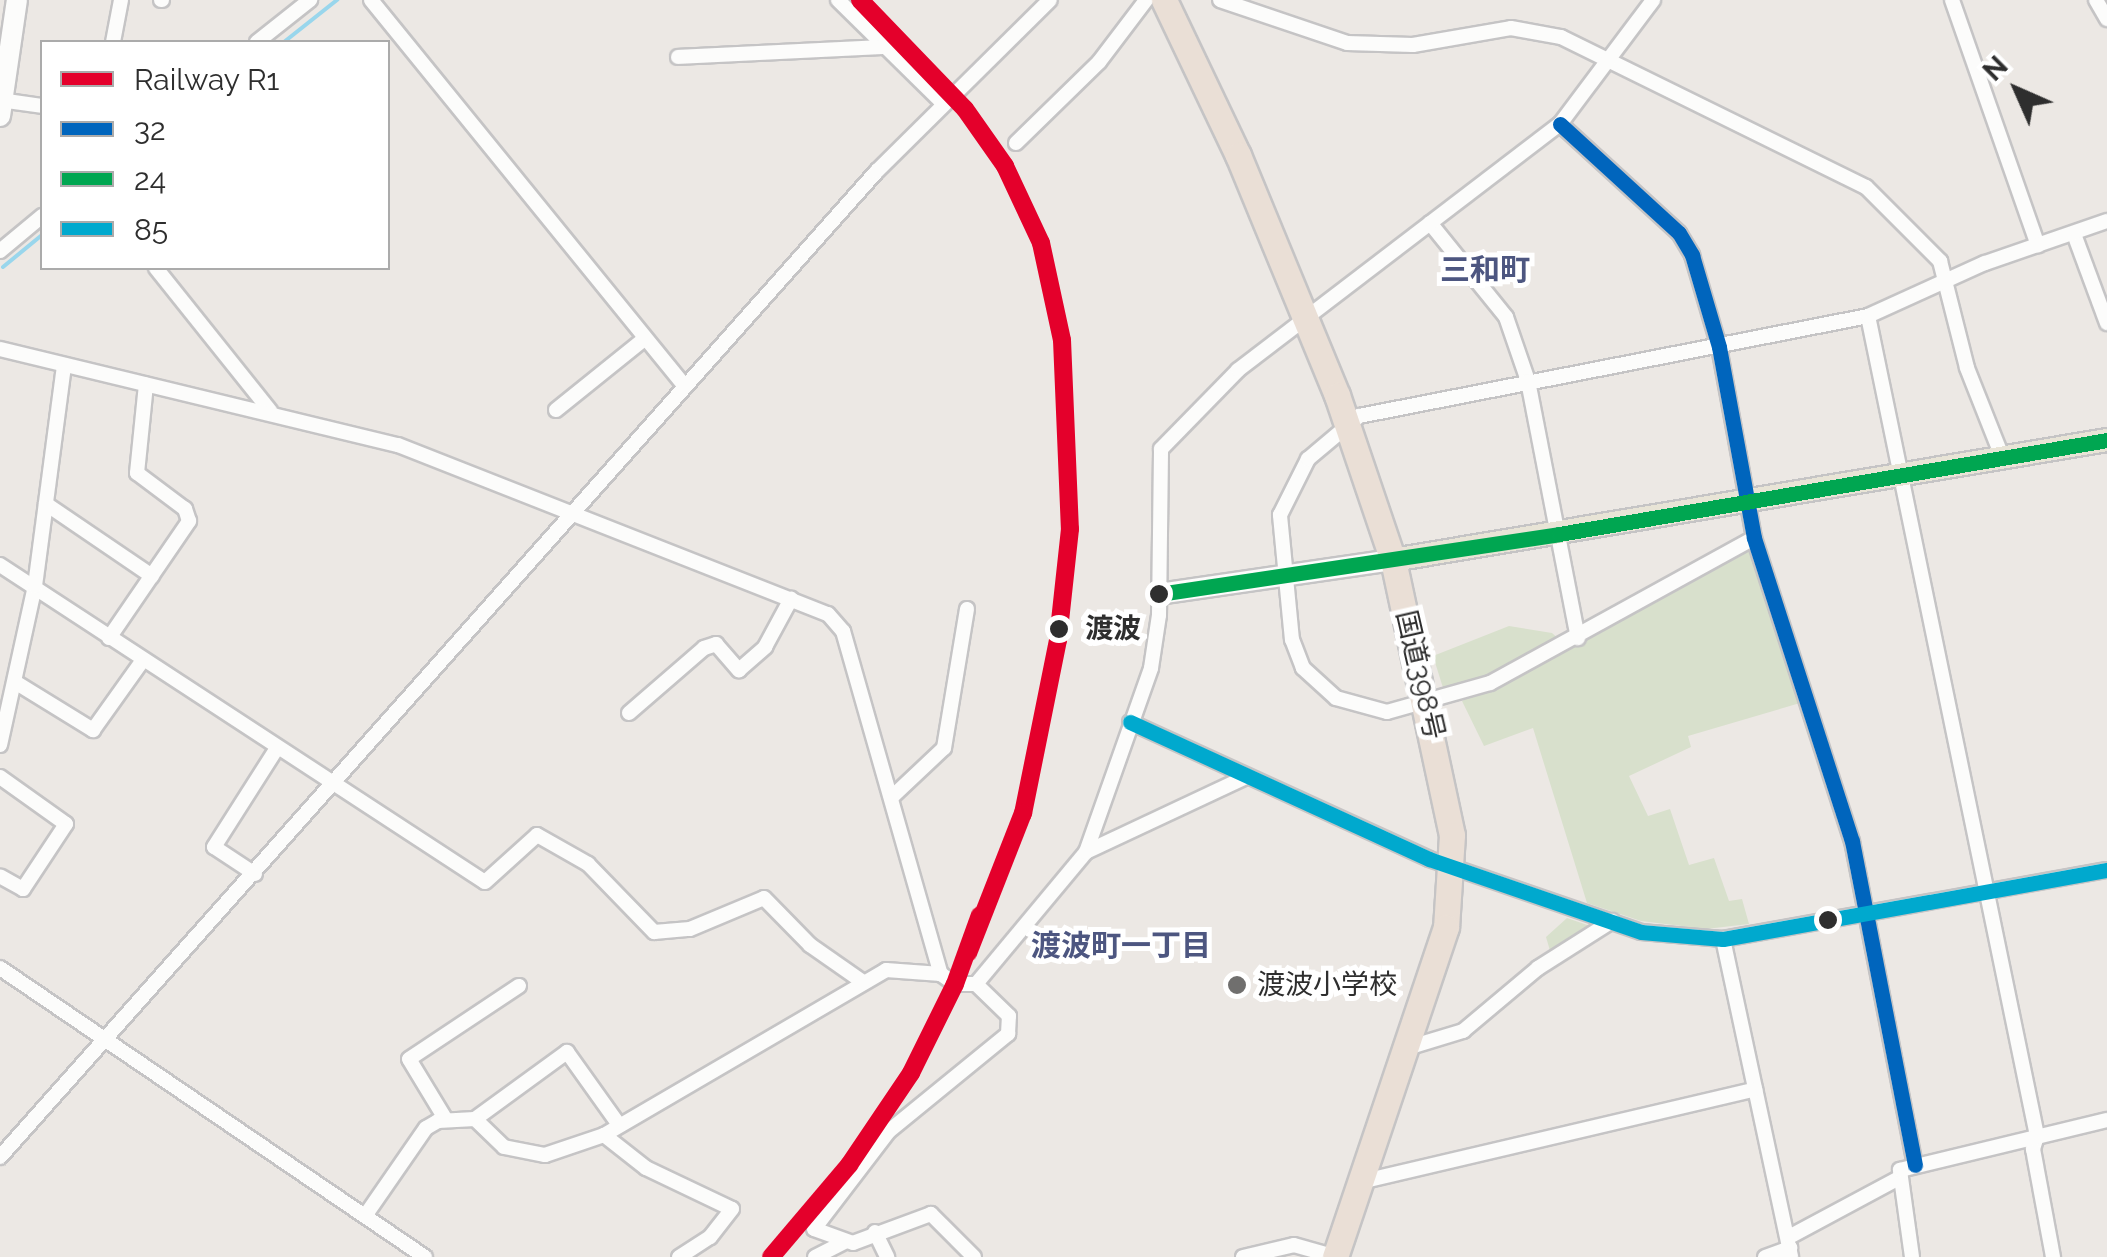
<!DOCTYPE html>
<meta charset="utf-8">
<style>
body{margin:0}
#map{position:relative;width:2107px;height:1257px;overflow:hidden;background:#ece8e4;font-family:Raleway,"Noto Sans JP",sans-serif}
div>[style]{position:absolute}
.cemetery>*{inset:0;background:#d8e0cc}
.stream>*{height:4px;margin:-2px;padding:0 2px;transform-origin:2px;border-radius:2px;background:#99d6ec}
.roads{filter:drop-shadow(2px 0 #c5c4c5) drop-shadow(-2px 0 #c5c4c5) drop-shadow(0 2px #c5c4c5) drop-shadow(0 -2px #c5c4c5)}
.street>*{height:14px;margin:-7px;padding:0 7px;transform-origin:7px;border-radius:7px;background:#fcfcfb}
.secondary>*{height:20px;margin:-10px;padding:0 10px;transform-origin:10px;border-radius:10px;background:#fcfcfb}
.primary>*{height:22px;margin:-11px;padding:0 11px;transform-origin:11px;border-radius:11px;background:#e8e4d6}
.highway>*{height:25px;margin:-12.5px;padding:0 12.5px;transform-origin:12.5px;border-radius:12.5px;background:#eadfd6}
.bus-1>*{height:15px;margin:-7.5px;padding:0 7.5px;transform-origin:7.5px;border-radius:7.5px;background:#0065bd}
.bus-2>*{height:15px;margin:-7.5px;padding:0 7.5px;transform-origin:7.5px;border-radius:7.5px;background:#00a651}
.bus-3>*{height:15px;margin:-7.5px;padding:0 7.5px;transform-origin:7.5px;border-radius:7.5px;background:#00a9ce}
.rail-1>*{height:18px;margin:-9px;padding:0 9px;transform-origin:9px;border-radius:9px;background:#e4002b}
.dots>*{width:28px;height:28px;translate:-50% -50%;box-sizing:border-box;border:5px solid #fff;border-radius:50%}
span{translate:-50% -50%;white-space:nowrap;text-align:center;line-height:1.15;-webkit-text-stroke:10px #fff;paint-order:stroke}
.stop-label{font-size:28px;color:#2e2e2e;font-weight:700}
.left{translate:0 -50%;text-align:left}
.street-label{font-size:28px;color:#2e2e2e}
.poi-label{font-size:28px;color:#2e2e2e}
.neighbourhood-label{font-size:30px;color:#4d5680;font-weight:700}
.legend{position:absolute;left:40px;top:40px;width:350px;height:230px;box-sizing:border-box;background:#fff;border:2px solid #ababab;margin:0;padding:12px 18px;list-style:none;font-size:30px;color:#2e2e2e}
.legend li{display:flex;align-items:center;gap:20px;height:50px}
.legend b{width:50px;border:2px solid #ababab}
.north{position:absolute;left:1967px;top:40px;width:100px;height:100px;-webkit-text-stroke:8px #fff;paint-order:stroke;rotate:315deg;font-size:28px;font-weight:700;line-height:40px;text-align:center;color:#2e2e2e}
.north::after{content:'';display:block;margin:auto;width:35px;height:45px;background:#2e2e2e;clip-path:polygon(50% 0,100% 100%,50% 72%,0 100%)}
</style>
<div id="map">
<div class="cemetery">
<i style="clip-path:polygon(1748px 546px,1800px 703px,1688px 736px,1691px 747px,1629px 776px,1648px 816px,1670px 809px,1689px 865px,1714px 858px,1729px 901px,1742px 899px,1749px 924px,1706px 929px,1641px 921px,1587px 903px,1533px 728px,1484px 746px,1462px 701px)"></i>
<i style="clip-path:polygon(1509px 626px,1552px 633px,1562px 642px,1445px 694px,1433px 656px)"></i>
<i style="clip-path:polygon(1567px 918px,1596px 928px,1551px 954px,1546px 937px)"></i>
</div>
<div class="stream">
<i style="left:284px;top:42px;width:68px;rotate:-38.4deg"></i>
<i style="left:3px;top:267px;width:50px;rotate:-39.4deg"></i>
</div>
<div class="roads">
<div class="street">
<i style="left:161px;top:0;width:1px"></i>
<i style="left:371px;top:0;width:498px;rotate:50.9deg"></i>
<i style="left:838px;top:0;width:148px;rotate:44.5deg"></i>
<i style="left:1220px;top:0;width:134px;rotate:18.7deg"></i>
<i style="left:1347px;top:43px;width:66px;rotate:1.7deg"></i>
<i style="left:1413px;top:45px;width:99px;rotate:-9.8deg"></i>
<i style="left:1511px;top:28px;width:51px;rotate:10.2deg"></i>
<i style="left:1561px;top:37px;width:340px;rotate:26.2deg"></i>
<i style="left:1866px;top:187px;width:105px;rotate:45deg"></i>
<i style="left:1940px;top:261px;width:110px;rotate:75.8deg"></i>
<i style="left:1967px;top:368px;width:98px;rotate:68.4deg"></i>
<i style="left:1952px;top:0;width:260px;rotate:70.7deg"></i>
<i style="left:2096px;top:0;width:22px;rotate:60deg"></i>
<i style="left:113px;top:42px;width:43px;rotate:-79.2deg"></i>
<i style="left:257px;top:42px;width:68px;rotate:-38.4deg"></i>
<i style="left:678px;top:57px;width:208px;rotate:-2.8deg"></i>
<i style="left:0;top:100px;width:42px;rotate:8.1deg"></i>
<i style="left:1560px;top:124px;width:161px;rotate:42.5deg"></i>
<i style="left:1679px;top:233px;width:26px;rotate:59deg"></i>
<i style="left:1692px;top:255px;width:96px;rotate:73.6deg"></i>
<i style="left:1719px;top:347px;width:194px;rotate:79.6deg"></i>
<i style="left:1754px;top:538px;width:318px;rotate:72.1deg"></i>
<i style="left:1852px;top:841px;width:330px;rotate:79deg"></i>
<i style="left:1016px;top:143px;width:116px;rotate:-44.3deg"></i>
<i style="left:1099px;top:62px;width:78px;rotate:-52.8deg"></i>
<i style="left:1430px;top:223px;width:121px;rotate:51deg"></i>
<i style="left:1506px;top:317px;width:68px;rotate:71deg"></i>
<i style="left:1528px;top:381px;width:262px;rotate:79deg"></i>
<i style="left:2074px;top:234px;width:95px;rotate:69.7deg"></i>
<i style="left:0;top:251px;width:55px;rotate:-39.8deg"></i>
<i style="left:156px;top:268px;width:183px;rotate:51.4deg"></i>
<i style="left:1868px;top:316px;width:837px;rotate:78.35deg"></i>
<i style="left:2037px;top:1136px;width:14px;rotate:107deg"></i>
<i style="left:2033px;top:1149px;width:110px;rotate:79.5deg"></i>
<i style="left:0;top:349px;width:409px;rotate:13.6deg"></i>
<i style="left:398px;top:445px;width:462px;rotate:21.5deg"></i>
<i style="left:828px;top:614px;width:23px;rotate:49deg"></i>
<i style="left:843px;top:631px;width:357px;rotate:74.1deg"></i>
<i style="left:941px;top:974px;width:17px;rotate:36deg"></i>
<i style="left:955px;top:984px;width:21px"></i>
<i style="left:976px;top:984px;width:172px;rotate:-50.2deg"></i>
<i style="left:1086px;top:852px;width:177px;rotate:-25.1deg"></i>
<i style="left:556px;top:410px;width:112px;rotate:-38.8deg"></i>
<i style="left:46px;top:504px;width:128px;rotate:34.2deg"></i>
<i style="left:1754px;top:538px;width:301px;rotate:151.2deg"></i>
<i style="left:1490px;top:683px;width:107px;rotate:164.3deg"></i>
<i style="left:1387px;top:712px;width:53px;rotate:-164.6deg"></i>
<i style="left:1336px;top:698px;width:45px;rotate:-137.7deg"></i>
<i style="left:1303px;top:668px;width:30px;rotate:-111deg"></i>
<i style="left:1292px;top:640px;width:126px;rotate:-95.5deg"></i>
<i style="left:1280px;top:515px;width:63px;rotate:-63.4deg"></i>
<i style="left:1308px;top:459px;width:67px;rotate:-40.1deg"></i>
<i style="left:1359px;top:416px;width:519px;rotate:-11.11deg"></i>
<i style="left:1868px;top:316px;width:128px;rotate:-24.4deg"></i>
<i style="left:1985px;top:263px;width:129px;rotate:-19deg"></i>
<i style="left:0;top:565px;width:579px;rotate:33.17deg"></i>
<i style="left:485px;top:882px;width:70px;rotate:-42.1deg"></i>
<i style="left:537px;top:835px;width:59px;rotate:29.6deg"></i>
<i style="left:588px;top:864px;width:95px;rotate:45.9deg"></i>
<i style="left:654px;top:932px;width:36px;rotate:-5deg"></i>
<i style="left:690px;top:929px;width:80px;rotate:-22.7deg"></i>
<i style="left:764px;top:898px;width:66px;rotate:45.6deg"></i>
<i style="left:810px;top:945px;width:65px;rotate:34.9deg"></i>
<i style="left:109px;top:638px;width:142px;rotate:-55.6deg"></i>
<i style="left:189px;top:521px;width:13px;rotate:-108deg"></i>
<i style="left:185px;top:509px;width:60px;rotate:-143.1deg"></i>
<i style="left:137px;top:473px;width:89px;rotate:-84.2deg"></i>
<i style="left:15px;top:682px;width:92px;rotate:31.6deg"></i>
<i style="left:93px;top:730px;width:86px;rotate:-54.5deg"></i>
<i style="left:629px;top:713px;width:99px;rotate:-40.9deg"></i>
<i style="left:704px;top:648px;width:13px;rotate:-18deg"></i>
<i style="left:716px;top:644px;width:35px;rotate:49deg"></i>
<i style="left:739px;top:670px;width:35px;rotate:-41deg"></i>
<i style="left:765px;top:647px;width:55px;rotate:-61.6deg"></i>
<i style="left:1130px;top:722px;width:329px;rotate:24.6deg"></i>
<i style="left:1429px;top:859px;width:224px;rotate:19deg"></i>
<i style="left:1641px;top:932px;width:82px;rotate:4.9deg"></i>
<i style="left:1723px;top:939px;width:390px;rotate:-10.2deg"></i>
<i style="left:0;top:745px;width:163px;rotate:-77.6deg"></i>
<i style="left:35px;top:586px;width:223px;rotate:-82.5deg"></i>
<i style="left:0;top:777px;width:81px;rotate:35.5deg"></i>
<i style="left:66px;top:824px;width:78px;rotate:123.5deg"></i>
<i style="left:23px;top:889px;width:26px;rotate:-151deg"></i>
<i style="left:893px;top:796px;width:70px;rotate:-43.3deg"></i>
<i style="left:944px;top:748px;width:141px;rotate:-80.6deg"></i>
<i style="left:1086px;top:852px;width:195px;rotate:-70.5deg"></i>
<i style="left:1151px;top:668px;width:54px;rotate:-81.4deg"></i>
<i style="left:1159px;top:615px;width:166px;rotate:-89.3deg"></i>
<i style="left:1161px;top:449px;width:110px;rotate:-45.7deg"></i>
<i style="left:1238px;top:370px;width:405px;rotate:-37.4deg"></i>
<i style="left:1560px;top:124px;width:155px;rotate:-53.1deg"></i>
<i style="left:255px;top:874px;width:49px;rotate:-146.6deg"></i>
<i style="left:214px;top:847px;width:117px;rotate:-57.5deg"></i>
<i style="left:1723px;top:939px;width:325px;rotate:77.9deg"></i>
<i style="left:0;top:968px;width:514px;rotate:34.22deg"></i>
<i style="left:1407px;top:1048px;width:59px;rotate:-16.9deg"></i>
<i style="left:1463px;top:1031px;width:98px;rotate:-40deg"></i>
<i style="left:1538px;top:968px;width:88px;rotate:-32.4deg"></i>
<i style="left:475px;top:1119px;width:114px;rotate:-36.1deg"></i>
<i style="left:567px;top:1052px;width:90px;rotate:54.5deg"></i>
<i style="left:446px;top:1120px;width:71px;rotate:-121.2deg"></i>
<i style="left:409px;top:1059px;width:132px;rotate:-33.6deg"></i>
<i style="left:604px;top:1135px;width:53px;rotate:38.2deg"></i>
<i style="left:646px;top:1168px;width:95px;rotate:25.5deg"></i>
<i style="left:732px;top:1209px;width:36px;rotate:128deg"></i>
<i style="left:710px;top:1237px;width:37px;rotate:147deg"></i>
<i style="left:0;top:1157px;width:1320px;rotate:-48.35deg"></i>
<i style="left:877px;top:171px;width:243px;rotate:-44.7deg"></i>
<i style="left:1360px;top:1182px;width:406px;rotate:-13.2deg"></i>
<i style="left:365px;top:1216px;width:107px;rotate:-55.3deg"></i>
<i style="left:426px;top:1128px;width:14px;rotate:-30deg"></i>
<i style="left:438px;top:1121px;width:37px;rotate:-3deg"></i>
<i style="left:475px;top:1119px;width:40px;rotate:44deg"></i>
<i style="left:504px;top:1147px;width:42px;rotate:11deg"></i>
<i style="left:545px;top:1155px;width:62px;rotate:-18.7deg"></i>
<i style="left:604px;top:1135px;width:327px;rotate:-30.3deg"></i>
<i style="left:886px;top:970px;width:55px;rotate:4.2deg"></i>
<i style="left:875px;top:1232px;width:28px;rotate:64deg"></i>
<i style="left:1789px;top:1237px;width:123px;rotate:-28.2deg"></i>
<i style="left:815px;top:1257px;width:33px;rotate:-27deg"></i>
<i style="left:974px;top:1257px;width:61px;rotate:-135deg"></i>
<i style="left:931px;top:1214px;width:83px;rotate:159.6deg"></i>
<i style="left:853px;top:1243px;width:41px;rotate:-160.3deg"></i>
<i style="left:814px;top:1229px;width:123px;rotate:-52.6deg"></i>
<i style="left:889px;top:1131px;width:154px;rotate:-39.2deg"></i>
<i style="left:1008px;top:1034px;width:18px;rotate:-87deg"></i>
<i style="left:1009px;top:1016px;width:46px;rotate:-135.9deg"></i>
<i style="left:1243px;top:1257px;width:52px;rotate:-13.2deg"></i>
<i style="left:1294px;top:1245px;width:44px;rotate:15.9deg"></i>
<i style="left:1765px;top:1257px;width:27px;rotate:-20deg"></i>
<i style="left:1912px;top:1257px;width:88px;rotate:-97.9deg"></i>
<i style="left:1900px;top:1170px;width:213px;rotate:-13.6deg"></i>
</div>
<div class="secondary">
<i style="left:0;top:116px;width:117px;rotate:-81.7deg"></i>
<i style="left:1159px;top:594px;width:236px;rotate:-8.3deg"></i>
</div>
<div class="primary">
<i style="left:1393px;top:560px;width:724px;rotate:-9.54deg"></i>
</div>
<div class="highway">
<i style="left:1164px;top:0;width:172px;rotate:64.5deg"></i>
<i style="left:1238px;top:155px;width:260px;rotate:67.6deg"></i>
<i style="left:1337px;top:395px;width:174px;rotate:71.3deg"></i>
<i style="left:1393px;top:560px;width:281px;rotate:77.9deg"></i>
<i style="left:1452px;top:835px;width:92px;rotate:93.7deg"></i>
<i style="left:1446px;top:927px;width:348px;rotate:108.6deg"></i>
</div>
</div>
<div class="bus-1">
<i style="left:1560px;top:124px;width:161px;rotate:42.5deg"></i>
<i style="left:1679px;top:233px;width:26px;rotate:59deg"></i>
<i style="left:1692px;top:255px;width:96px;rotate:73.6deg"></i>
<i style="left:1719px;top:347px;width:194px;rotate:79.6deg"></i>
<i style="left:1754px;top:538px;width:318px;rotate:72.1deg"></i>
<i style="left:1852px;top:841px;width:330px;rotate:79deg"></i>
</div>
<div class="bus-2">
<i style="left:1159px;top:594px;width:404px;rotate:-8.5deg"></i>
<i style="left:1559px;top:534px;width:556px;rotate:-9.73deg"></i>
</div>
<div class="bus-3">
<i style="left:1130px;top:722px;width:329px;rotate:24.6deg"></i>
<i style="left:1429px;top:859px;width:224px;rotate:19deg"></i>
<i style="left:1641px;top:932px;width:82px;rotate:4.9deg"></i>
<i style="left:1723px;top:939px;width:390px;rotate:-10.2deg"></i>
</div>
<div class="rail-1">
<i style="left:860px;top:0;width:151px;rotate:46.1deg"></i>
<i style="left:965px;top:109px;width:70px;rotate:54.9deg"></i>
<i style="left:1005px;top:166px;width:85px;rotate:64.9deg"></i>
<i style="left:1041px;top:243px;width:99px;rotate:77.8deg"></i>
<i style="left:1062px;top:340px;width:189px;rotate:87.6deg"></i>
<i style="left:1070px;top:529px;width:112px;rotate:96.2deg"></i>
<i style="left:1058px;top:640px;width:177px;rotate:101.4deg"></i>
<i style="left:1023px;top:813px;width:150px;rotate:111.4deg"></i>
<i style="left:771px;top:1257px;width:121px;rotate:-49.7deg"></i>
<i style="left:849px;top:1165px;width:111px;rotate:-56deg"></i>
<i style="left:911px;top:1073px;width:99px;rotate:-63.7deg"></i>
<i style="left:955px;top:984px;width:73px;rotate:-70.1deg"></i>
</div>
<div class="dots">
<i style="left:1159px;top:594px;background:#2e2e2e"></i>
<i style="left:1059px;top:629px;background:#2e2e2e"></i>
<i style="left:1828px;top:920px;background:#2e2e2e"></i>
<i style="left:1237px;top:985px;background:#706f6e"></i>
</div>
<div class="stop-label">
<span class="left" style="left:1085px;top:629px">渡波</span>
</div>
<div class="street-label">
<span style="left:1420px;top:675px;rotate:77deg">国道398号</span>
</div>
<div class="poi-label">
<span class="left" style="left:1257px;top:985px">渡波小学校</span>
</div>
<div class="neighbourhood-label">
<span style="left:1485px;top:270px">三和町</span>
<span style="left:1121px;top:946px">渡波町一丁目</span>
</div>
<ul class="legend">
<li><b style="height:12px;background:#e4002b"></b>Railway R1</li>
<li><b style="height:12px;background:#0065bd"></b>32</li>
<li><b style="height:12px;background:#00a651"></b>24</li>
<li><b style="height:12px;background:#00a9ce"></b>85</li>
</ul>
<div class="north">N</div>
</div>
